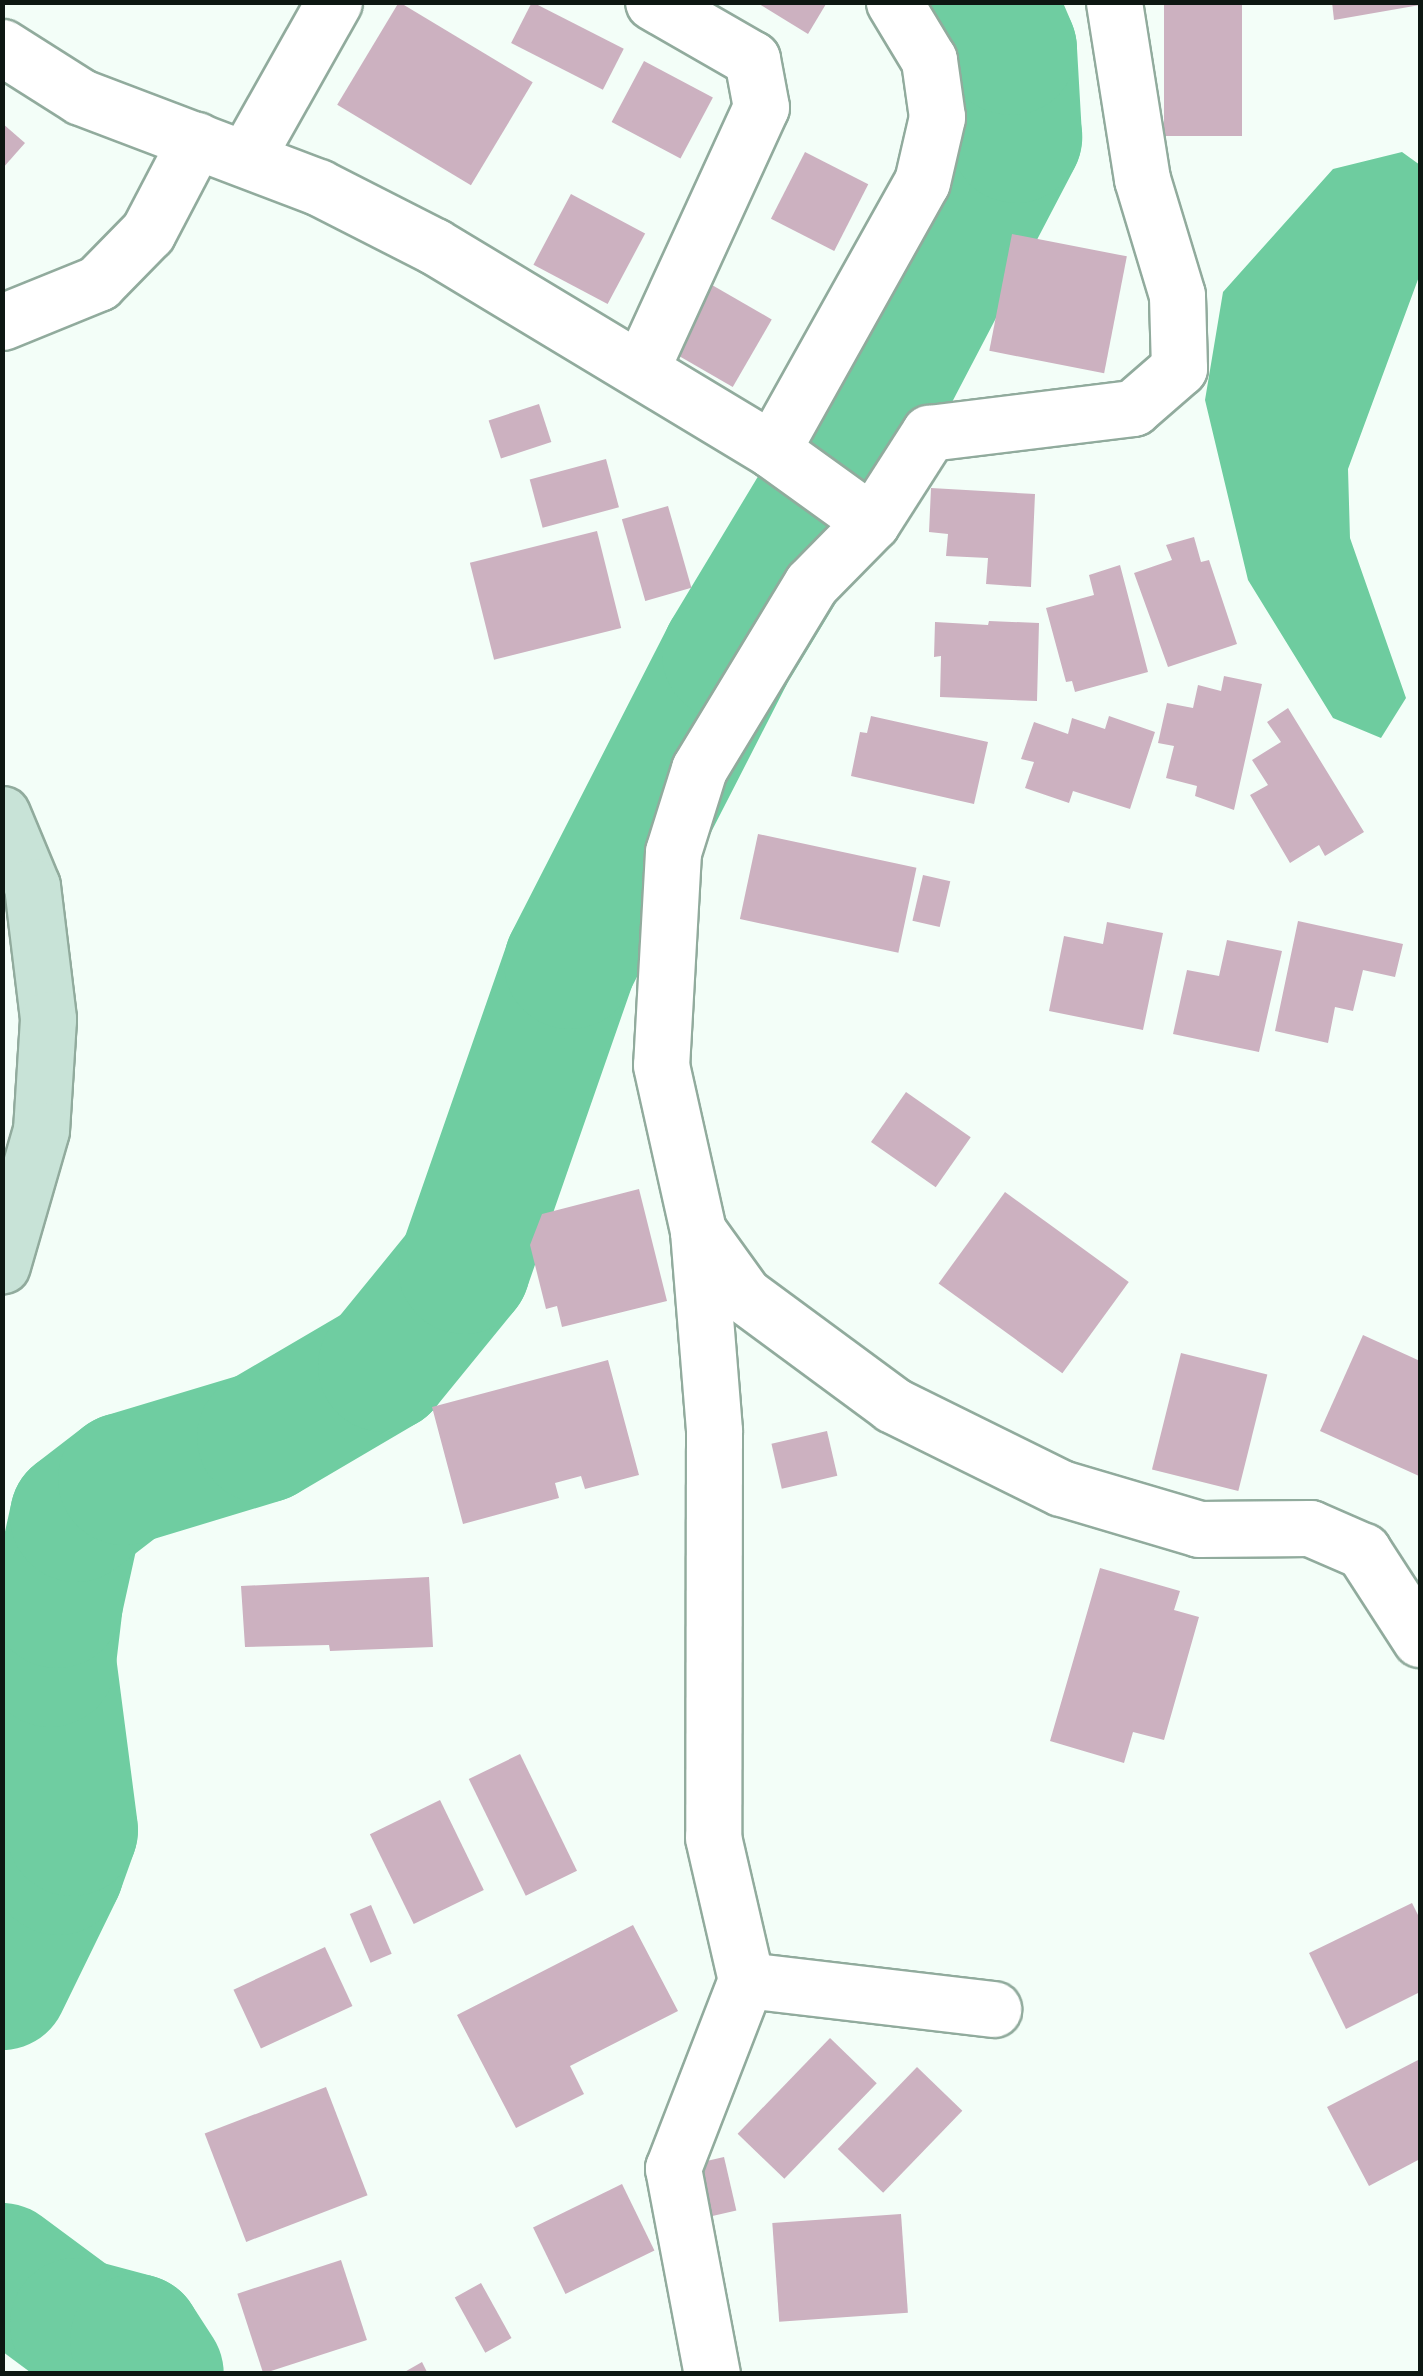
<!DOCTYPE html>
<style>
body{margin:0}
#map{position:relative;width:1423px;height:2376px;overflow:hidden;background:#f3fef8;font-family:"Source Sans 3",sans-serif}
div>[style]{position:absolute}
.forest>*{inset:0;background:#6ecc9f}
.river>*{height:132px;margin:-66px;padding:0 66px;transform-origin:66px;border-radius:66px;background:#6fcda1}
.building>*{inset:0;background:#ccb1c0;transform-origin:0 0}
.roads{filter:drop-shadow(2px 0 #91ab9d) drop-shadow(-2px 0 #91ab9d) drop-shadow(0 2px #91ab9d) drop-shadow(0 -2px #91ab9d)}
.street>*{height:55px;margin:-27.5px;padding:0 27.5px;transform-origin:27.5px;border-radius:27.5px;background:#fff}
.secondary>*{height:55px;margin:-27.5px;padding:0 27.5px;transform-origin:27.5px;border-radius:27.5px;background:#c8e3d7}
span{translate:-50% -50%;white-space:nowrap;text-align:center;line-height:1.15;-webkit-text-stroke:8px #fff;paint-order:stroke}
.frame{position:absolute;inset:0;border:5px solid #0d1712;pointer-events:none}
</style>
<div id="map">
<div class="forest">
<i style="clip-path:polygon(1402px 152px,1420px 165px,1420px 274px,1348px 469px,1350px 538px,1406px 698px,1381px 738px,1333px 718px,1248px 580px,1205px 400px,1223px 292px,1333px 169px)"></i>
</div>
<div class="river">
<i style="left:2px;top:1984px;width:128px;rotate:-64deg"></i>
<i style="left:58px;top:1869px;width:41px;rotate:-70.3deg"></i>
<i style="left:72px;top:1830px;width:170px;rotate:-97.4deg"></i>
<i style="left:50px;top:1661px;width:59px;rotate:-83.2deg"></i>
<i style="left:57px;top:1602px;width:88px;rotate:-77.5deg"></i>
<i style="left:76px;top:1516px;width:61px;rotate:-37.6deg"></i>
<i style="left:124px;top:1479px;width:145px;rotate:-16.8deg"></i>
<i style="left:263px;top:1437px;width:140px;rotate:-30.4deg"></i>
<i style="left:384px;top:1366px;width:127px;rotate:-50.8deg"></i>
<i style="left:464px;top:1268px;width:323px;rotate:-70.8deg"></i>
<i style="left:570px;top:963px;width:347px;rotate:-62.9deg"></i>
<i style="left:728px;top:654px;width:259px;rotate:-58.9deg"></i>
<i style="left:862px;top:432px;width:333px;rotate:-62.4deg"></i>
<i style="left:1016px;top:137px;width:88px;rotate:-93.3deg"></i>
<i style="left:1011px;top:49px;width:51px;rotate:-113.1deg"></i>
<i style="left:2px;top:2269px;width:92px;rotate:36.6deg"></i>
<i style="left:76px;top:2324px;width:62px;rotate:14.9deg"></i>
<i style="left:136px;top:2340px;width:40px;rotate:57.1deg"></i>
</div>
<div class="building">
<i style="left:399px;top:2px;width:156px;height:120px;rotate:31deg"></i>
<i style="left:532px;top:2px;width:103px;height:46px;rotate:27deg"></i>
<i style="clip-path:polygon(756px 2px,823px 2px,826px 4px,808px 34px)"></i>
<i style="left:1164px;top:2px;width:78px;height:134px"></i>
<i style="clip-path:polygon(1332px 2px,1420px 2px,1420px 5px,1334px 20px)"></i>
<i style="left:644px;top:61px;width:78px;height:69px;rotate:28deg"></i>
<i style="clip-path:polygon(2px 123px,25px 143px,2px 169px)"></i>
<i style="left:805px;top:152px;width:71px;height:75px;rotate:27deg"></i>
<i style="left:571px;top:194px;width:84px;height:80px;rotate:28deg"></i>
<i style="left:1012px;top:234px;width:117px;height:119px;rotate:11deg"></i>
<i style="left:712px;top:285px;width:69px;height:78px;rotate:30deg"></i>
<i style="left:539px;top:404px;width:40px;height:53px;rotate:72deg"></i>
<i style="left:606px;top:459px;width:50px;height:79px;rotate:75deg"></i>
<i style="clip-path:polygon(931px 488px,1035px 494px,1031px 587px,986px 584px,988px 558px,946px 556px,948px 534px,929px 532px)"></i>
<i style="left:668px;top:506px;width:85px;height:48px;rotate:74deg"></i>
<i style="left:597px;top:531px;width:100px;height:131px;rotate:76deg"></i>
<i style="clip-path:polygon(1194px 537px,1201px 562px,1209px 560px,1237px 644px,1168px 667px,1134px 573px,1172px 560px,1166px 545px)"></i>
<i style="clip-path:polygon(1120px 565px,1148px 672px,1075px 692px,1072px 681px,1066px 682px,1046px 608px,1094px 595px,1089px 575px)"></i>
<i style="clip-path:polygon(989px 621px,1039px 623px,1037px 701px,940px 697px,941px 656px,934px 657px,935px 622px,988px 625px)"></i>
<i style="clip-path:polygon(1224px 676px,1262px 684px,1234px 810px,1195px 796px,1197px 786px,1166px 778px,1174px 746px,1158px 743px,1167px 703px,1193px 708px,1198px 685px,1221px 691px)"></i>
<i style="clip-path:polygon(1288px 708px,1364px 832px,1325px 856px,1319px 845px,1290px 863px,1250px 795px,1268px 785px,1252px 760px,1281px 742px,1267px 722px)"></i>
<i style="clip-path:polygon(871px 716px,988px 742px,974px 804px,851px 776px,860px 732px,867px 733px)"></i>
<i style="clip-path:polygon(1109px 716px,1155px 732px,1130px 809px,1073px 791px,1069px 803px,1025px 788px,1034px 762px,1021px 759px,1034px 722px,1068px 734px,1072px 718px,1105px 729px)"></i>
<i style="left:758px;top:834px;width:162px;height:87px;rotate:12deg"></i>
<i style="left:923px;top:875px;width:28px;height:47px;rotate:13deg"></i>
<i style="clip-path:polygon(1298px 921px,1403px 944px,1395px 977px,1363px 970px,1353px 1011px,1335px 1007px,1328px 1043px,1275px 1031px)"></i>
<i style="clip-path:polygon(1107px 922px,1163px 933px,1143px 1030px,1049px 1011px,1064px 936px,1103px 944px)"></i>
<i style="clip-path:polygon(1227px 940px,1282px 951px,1259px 1052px,1173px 1034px,1187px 970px,1219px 976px)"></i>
<i style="left:906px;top:1092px;width:79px;height:61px;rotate:35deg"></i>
<i style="clip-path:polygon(639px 1189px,667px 1301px,562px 1327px,557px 1306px,546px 1309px,530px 1245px,542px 1214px)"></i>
<i style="left:1005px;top:1192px;width:153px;height:113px;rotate:36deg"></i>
<i style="clip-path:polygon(1363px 1335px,1420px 1361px,1419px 1476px,1320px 1431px)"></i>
<i style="left:1181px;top:1353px;width:89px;height:120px;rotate:14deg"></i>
<i style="clip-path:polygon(608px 1360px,639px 1475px,585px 1489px,581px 1476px,555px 1483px,559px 1498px,463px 1524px,432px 1407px)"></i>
<i style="left:827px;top:1431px;width:46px;height:57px;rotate:77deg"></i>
<i style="clip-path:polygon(1100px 1568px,1180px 1591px,1174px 1610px,1199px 1617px,1164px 1740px,1133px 1732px,1124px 1763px,1050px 1741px)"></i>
<i style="clip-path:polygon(429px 1577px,433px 1647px,330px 1651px,329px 1645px,245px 1647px,241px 1586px)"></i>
<i style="left:520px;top:1754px;width:130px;height:57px;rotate:64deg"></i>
<i style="left:440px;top:1800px;width:100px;height:78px;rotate:64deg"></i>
<i style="clip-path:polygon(1412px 1903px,1420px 1919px,1420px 1992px,1346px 2029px,1309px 1953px)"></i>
<i style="left:371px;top:1905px;width:53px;height:23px;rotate:67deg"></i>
<i style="clip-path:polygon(633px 1925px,678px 2011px,570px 2066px,584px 2094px,516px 2128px,457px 2015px)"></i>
<i style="left:325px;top:1947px;width:65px;height:101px;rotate:65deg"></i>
<i style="left:830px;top:2038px;width:65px;height:133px;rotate:44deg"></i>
<i style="clip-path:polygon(1420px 2059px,1420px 2159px,1369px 2186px,1327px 2107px)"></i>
<i style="left:917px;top:2067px;width:63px;height:114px;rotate:44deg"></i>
<i style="left:326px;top:2087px;width:116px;height:130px;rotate:69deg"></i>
<i style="left:724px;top:2157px;width:55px;height:29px;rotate:77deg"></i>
<i style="left:622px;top:2184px;width:74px;height:99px;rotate:64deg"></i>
<i style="left:901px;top:2214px;width:99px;height:129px;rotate:86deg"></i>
<i style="left:341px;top:2260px;width:84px;height:109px;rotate:72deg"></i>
<i style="left:481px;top:2283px;width:63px;height:30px;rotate:61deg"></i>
<i style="clip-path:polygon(422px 2362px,428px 2374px,401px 2374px)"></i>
</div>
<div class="roads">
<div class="street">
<i style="left:2px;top:47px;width:93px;rotate:32.3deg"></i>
<i style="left:81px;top:97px;width:254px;rotate:20.8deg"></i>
<i style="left:318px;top:187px;width:130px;rotate:27deg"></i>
<i style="left:434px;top:246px;width:395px;rotate:31.1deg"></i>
<i style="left:772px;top:450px;width:123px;rotate:35.8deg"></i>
<i style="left:872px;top:522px;width:87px;rotate:134.5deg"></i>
<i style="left:811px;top:584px;width:216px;rotate:121.2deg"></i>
<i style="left:699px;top:769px;width:87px;rotate:107.4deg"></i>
<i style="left:673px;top:852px;width:213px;rotate:93.2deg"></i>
<i style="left:661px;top:1065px;width:170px;rotate:77.4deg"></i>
<i style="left:698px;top:1231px;width:201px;rotate:85.4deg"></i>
<i style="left:714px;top:1431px;width:406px;rotate:90.1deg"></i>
<i style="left:713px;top:1837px;width:147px;rotate:77deg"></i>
<i style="left:746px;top:1980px;width:202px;rotate:111.2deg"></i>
<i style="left:673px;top:2168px;width:210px;rotate:79.3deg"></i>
<i style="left:246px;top:158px;width:179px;rotate:-60.6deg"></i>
<i style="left:2px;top:322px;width:104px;rotate:-22.1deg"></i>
<i style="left:98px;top:283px;width:71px;rotate:-45.6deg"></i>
<i style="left:148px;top:232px;width:104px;rotate:-62.4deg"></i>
<i style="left:641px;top:369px;width:288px;rotate:-65.4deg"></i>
<i style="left:761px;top:107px;width:49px;rotate:-100.6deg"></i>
<i style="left:752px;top:59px;width:114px;rotate:-150.1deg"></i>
<i style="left:772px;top:450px;width:307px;rotate:-60.8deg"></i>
<i style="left:922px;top:182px;width:67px;rotate:-77deg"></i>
<i style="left:937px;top:117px;width:58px;rotate:-98deg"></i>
<i style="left:929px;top:60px;width:68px;rotate:-121.1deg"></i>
<i style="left:872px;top:522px;width:106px;rotate:-57.4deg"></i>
<i style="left:929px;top:433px;width:206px;rotate:-7deg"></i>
<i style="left:1133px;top:408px;width:61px;rotate:-41deg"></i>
<i style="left:1179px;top:368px;width:73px;rotate:-91.6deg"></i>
<i style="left:1177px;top:295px;width:121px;rotate:-106.8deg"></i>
<i style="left:1142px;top:179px;width:179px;rotate:-99deg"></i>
<i style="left:698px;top:1231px;width:79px;rotate:54.3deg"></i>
<i style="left:744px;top:1295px;width:185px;rotate:36.4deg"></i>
<i style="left:893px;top:1405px;width:187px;rotate:26.3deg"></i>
<i style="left:1061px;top:1488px;width:144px;rotate:16.5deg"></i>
<i style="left:1199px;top:1529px;width:111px;rotate:-0.5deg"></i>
<i style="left:1310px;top:1528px;width:58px;rotate:23.5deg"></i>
<i style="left:1363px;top:1551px;width:105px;rotate:57.1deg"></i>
<i style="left:746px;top:1980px;width:249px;rotate:6.7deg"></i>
</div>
<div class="secondary">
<i style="left:2px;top:814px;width:78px;rotate:67.4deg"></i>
<i style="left:32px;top:886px;width:134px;rotate:83.1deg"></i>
<i style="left:48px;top:1019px;width:111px;rotate:93.6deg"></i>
<i style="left:41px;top:1130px;width:141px;rotate:106.1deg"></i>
</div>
</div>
<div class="frame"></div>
</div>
